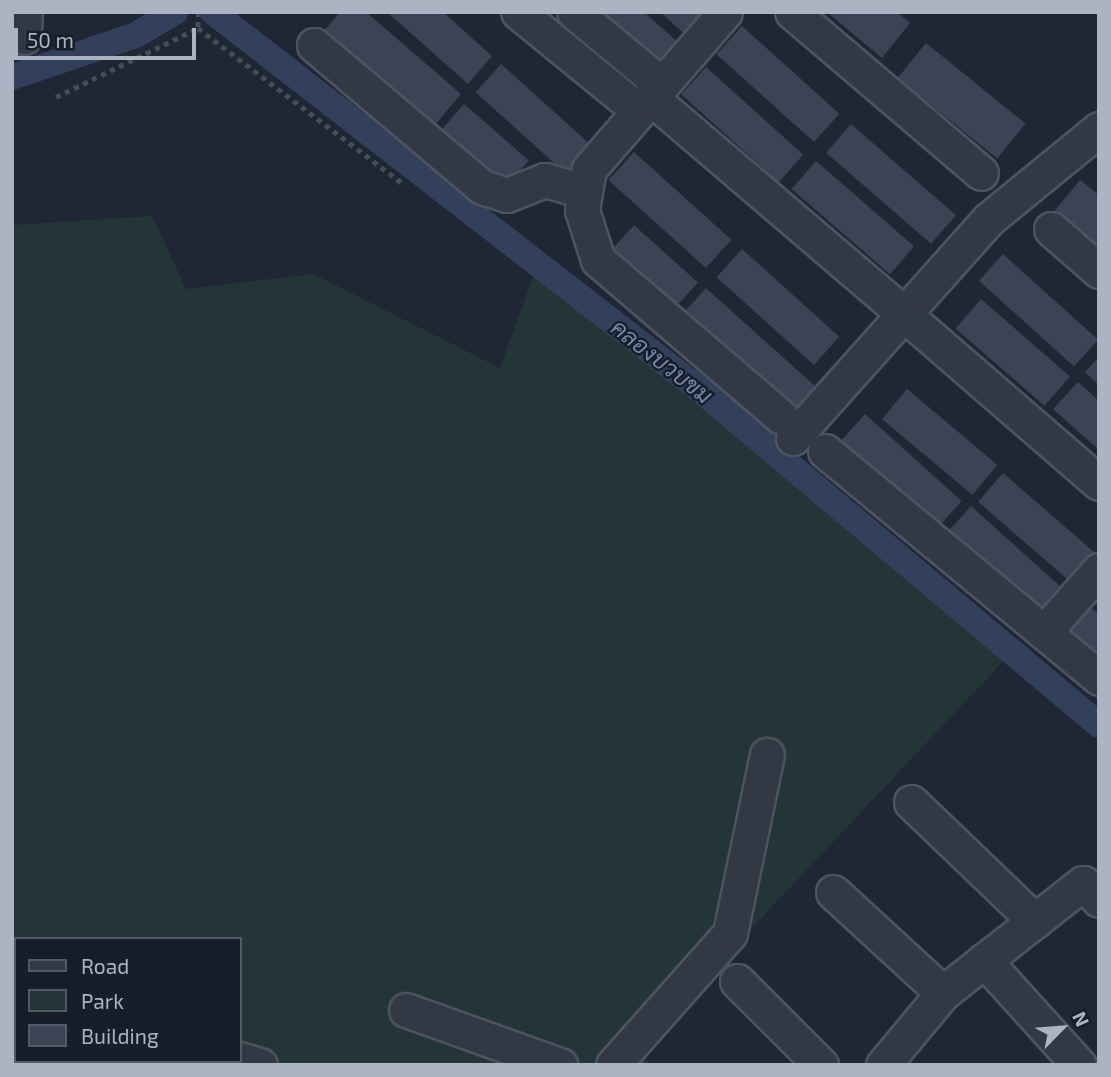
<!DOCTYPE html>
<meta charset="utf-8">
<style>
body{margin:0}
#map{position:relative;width:1111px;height:1077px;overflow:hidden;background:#1f2634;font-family:"Exo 2",Sarabun,sans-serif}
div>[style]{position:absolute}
.green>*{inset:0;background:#243538}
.canal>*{height:26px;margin:-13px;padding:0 13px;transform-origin:13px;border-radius:13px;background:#33405c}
.building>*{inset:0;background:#3b4455;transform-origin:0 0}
.path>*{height:4.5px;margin-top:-2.25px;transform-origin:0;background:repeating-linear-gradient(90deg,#415055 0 5px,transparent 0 10px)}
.roads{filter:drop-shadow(2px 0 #4d5360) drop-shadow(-2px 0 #4d5360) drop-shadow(0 2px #4d5360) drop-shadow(0 -2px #4d5360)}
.minor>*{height:33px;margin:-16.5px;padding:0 16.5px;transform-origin:16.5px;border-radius:16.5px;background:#333845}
span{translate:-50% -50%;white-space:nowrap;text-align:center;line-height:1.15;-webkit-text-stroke:5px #181e29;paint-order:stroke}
.water-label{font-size:23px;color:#7586aa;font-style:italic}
.frame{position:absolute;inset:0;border:14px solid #acb3c2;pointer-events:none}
.legend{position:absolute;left:14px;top:937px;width:228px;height:126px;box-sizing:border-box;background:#181e29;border:2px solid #535a66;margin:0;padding:9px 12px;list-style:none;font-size:21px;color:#acb3c2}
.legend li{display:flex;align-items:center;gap:14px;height:35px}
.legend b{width:35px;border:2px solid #535a66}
.north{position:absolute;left:1027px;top:993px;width:70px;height:70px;-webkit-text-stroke:5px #181e29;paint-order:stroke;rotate:65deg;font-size:19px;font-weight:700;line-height:28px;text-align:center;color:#acb3c2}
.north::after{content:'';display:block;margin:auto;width:24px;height:32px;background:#acb3c2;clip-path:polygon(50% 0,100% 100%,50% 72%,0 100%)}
.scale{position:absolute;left:14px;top:28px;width:182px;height:32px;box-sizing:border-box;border:4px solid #acb3c2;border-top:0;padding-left:9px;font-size:21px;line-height:24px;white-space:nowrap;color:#acb3c2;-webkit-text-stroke:5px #181e29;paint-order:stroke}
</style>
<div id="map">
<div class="green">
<i style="clip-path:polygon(evenodd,152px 216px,186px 289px,313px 274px,500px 368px,535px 271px,1013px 651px,637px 1050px,651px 1065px,12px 1065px,12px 225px,152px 216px,16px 939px,240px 939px,240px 1061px,16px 1061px,16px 939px)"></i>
</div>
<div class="canal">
<i style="left:213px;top:12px;width:615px;rotate:37.8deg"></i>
<i style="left:699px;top:389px;width:522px;rotate:40.03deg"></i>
<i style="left:12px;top:77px;width:131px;rotate:-18.7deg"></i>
<i style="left:136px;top:35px;width:45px;rotate:-30.5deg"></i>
</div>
<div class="building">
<i style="clip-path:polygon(340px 12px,366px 12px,461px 94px,428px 133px,318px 38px)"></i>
<i style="clip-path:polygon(387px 12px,443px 12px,492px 56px,468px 84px)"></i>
<i style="clip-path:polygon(588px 12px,644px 12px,681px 45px,657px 72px)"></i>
<i style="clip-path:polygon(660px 12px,710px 12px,688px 37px)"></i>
<i style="clip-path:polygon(827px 12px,897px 12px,910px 23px,882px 58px)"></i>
<i style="left:742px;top:26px;width:131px;height:38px;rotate:42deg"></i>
<i style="left:926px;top:43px;width:128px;height:45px;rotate:39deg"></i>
<i style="left:501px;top:64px;width:130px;height:38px;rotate:42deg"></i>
<i style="left:706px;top:67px;width:131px;height:37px;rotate:42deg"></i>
<i style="left:464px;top:104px;width:86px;height:39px;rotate:41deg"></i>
<i style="left:851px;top:124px;width:139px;height:38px;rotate:41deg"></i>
<i style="left:634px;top:152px;width:131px;height:38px;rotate:42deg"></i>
<i style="left:816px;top:161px;width:130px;height:37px;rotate:41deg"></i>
<i style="clip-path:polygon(1080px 180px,1099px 195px,1099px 253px,1052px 214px)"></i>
<i style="left:634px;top:225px;width:86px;height:41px;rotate:42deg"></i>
<i style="left:742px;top:249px;width:131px;height:38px;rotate:42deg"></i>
<i style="left:1003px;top:254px;width:128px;height:36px;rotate:42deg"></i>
<i style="left:706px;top:288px;width:147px;height:38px;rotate:42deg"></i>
<i style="left:981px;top:299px;width:118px;height:39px;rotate:41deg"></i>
<i style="clip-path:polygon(1099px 357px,1099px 385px,1085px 372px)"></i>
<i style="clip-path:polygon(1078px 382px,1099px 401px,1099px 450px,1053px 409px)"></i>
<i style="left:907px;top:389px;width:118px;height:39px;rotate:40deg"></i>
<i style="left:865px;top:414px;width:130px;height:37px;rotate:42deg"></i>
<i style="left:1003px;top:473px;width:124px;height:38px;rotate:41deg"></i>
<i style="left:971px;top:506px;width:130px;height:37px;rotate:42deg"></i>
<i style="clip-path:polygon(1086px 603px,1099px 614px,1099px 666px,1061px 632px)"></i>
</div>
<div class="path">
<i style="left:199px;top:12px;width:16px;rotate:94deg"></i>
<i style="left:198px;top:28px;width:260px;rotate:37.2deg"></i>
<i style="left:56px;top:97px;width:158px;rotate:-25.9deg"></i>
</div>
<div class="roads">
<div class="minor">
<i style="left:518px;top:12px;width:155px;rotate:39.2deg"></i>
<i style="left:574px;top:12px;width:113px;rotate:39.6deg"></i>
<i style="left:725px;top:12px;width:208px;rotate:130.9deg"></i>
<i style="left:589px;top:169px;width:42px;rotate:99.7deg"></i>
<i style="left:582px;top:210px;width:52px;rotate:72.3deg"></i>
<i style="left:598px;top:260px;width:241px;rotate:40.6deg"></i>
<i style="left:792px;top:12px;width:248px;rotate:40.4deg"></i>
<i style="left:24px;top:37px;width:25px;rotate:-88deg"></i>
<i style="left:314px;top:45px;width:220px;rotate:40.2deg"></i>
<i style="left:482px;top:187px;width:26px;rotate:18deg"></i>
<i style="left:507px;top:195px;width:41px;rotate:-21.5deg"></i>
<i style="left:545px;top:180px;width:37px;rotate:16deg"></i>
<i style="left:650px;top:97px;width:334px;rotate:40.5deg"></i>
<i style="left:904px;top:314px;width:127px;rotate:-48.2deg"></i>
<i style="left:989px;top:219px;width:142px;rotate:-39.3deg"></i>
<i style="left:1051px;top:229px;width:64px;rotate:41.2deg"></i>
<i style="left:793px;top:438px;width:166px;rotate:-48.2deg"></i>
<i style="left:904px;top:314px;width:258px;rotate:40.9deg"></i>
<i style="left:825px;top:451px;width:356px;rotate:39.6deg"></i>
<i style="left:1044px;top:632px;width:83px;rotate:-48.4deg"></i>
<i style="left:911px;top:802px;width:172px;rotate:43.8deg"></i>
<i style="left:833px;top:892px;width:149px;rotate:42.6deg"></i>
<i style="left:984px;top:960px;width:142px;rotate:47.9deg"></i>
<i style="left:737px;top:981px;width:119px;rotate:45deg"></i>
<i style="left:406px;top:1010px;width:164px;rotate:19.7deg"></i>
<i style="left:240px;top:1059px;width:21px;rotate:17deg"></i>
<i style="left:613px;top:1065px;width:176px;rotate:-48.4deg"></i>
<i style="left:730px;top:933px;width:182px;rotate:-78.3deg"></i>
<i style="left:883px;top:1065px;width:94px;rotate:-50.2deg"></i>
<i style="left:943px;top:993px;width:178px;rotate:-38.2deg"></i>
<i style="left:1083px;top:883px;width:23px;rotate:47deg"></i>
</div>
</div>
<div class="water-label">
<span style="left:662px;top:361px;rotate:38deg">คลองบวบขม</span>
</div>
<div class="frame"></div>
<ul class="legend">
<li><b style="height:9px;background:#333845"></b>Road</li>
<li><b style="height:19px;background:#243538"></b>Park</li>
<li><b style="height:19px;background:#3b4455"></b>Building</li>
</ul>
<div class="north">N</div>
<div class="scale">50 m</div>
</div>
